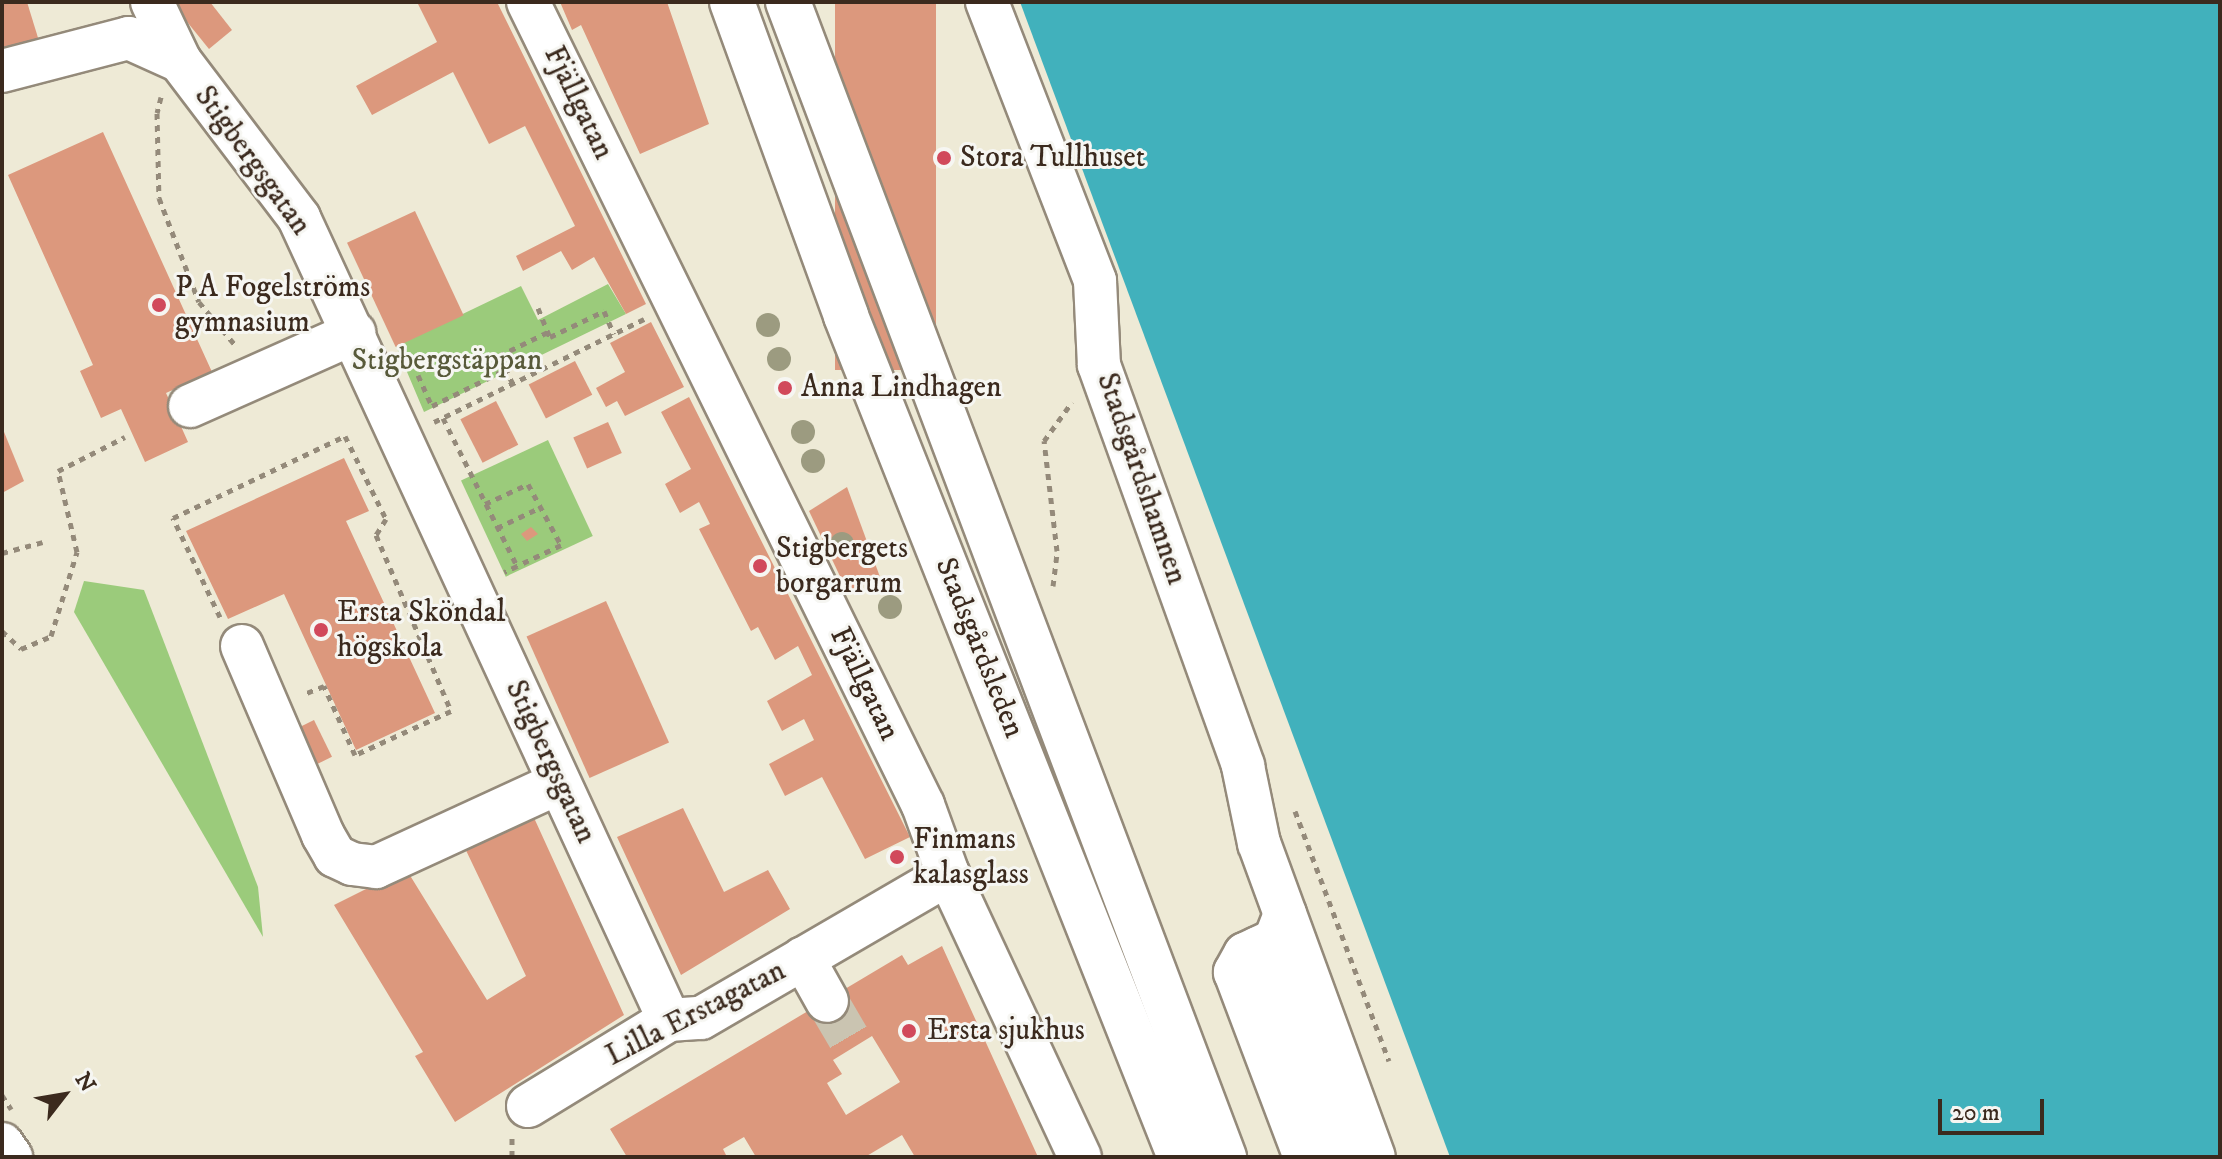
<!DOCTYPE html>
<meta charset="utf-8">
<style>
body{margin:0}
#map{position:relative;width:2222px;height:1159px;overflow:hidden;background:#eeead6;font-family:"IM FELL DW Pica",serif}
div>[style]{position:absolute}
.green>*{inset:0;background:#9bcb7b;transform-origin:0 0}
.water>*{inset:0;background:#41b1bc}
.building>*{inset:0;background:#dc987d;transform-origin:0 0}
.minor-tunnel>*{height:42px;margin-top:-21px;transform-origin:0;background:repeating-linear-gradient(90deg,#cac4b1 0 42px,transparent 0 63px)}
.path>*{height:5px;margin-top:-2.5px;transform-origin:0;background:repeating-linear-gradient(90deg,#948a7a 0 6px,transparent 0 12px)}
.roads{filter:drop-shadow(2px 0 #948a7a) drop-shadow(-2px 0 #948a7a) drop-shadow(0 2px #948a7a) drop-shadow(0 -2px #948a7a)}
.minor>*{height:42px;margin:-21px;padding:0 21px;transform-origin:21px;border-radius:21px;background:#fff}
.major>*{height:44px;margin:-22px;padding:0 22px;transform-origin:22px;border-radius:22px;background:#fff}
.trees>*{width:24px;height:24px;margin:-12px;border-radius:50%;background:#9c9b80}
.dots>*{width:22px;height:22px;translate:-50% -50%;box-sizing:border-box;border:4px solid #f6f6f2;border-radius:50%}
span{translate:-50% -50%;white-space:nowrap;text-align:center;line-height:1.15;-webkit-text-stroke:6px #f6f6f2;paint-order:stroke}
.street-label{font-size:30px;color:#3b2a1e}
.poi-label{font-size:30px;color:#3b2a1e}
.left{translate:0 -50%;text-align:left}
.park-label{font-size:30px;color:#585a3a}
.frame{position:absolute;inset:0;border:4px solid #3b2a1e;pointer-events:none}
.north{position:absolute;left:24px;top:1055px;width:80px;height:80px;-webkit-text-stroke:6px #f6f6f2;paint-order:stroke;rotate:59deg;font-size:22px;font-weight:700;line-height:32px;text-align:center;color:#3b2a1e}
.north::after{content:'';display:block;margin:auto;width:28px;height:36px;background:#3b2a1e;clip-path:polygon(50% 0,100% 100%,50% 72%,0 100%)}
.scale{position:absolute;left:1938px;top:1099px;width:106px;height:36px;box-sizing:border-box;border:4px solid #3b2a1e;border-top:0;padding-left:10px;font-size:24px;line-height:28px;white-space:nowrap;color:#3b2a1e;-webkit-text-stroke:6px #f6f6f2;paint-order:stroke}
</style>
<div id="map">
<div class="green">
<i style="clip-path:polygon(608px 284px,626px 314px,424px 412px,396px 346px,521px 286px,538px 320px)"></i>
<i style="left:548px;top:440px;width:106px;height:96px;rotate:65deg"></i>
<i style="clip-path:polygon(84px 581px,144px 590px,258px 887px,263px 937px,74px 612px)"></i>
</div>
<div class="water">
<i style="clip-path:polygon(1020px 2px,2220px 2px,2220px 1157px,1450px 1157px)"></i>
</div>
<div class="building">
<i style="clip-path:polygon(2px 2px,27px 2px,39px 41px,2px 51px)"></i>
<i style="clip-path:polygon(171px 2px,210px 2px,232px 30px,209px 49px)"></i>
<i style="clip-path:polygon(417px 2px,497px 2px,646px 304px,626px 314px,594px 257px,572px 270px,561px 251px,523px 271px,516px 256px,575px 226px,525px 126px,489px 144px,453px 72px,372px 115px,356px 86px,437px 42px)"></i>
<i style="clip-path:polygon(560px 2px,667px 2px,709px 124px,640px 154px,581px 25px,572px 30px)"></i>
<i style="left:835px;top:2px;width:101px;height:368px"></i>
<i style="clip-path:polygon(103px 132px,212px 372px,166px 393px,188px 442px,145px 462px,121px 409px,101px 418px,80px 371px,93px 365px,8px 175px)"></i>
<i style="left:415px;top:211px;width:115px;height:75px;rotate:65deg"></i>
<i style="clip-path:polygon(651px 322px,684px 387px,625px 416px,617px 401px,606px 407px,596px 388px,625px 372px,610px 343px)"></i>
<i style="left:575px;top:361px;width:38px;height:52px;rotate:63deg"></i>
<i style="clip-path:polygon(689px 397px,910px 837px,865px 859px,822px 777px,785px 796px,769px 764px,814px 740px,804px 719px,782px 731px,767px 701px,812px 675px,798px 646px,775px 660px,758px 627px,751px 631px,699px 529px,710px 524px,699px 502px,680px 513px,665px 484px,691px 469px,661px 412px)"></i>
<i style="left:496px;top:401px;width:49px;height:40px;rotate:63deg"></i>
<i style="left:608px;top:422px;width:34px;height:38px;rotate:66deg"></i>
<i style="clip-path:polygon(2px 427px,24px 481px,2px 493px)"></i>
<i style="clip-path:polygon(344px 458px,369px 511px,346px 521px,435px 713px,356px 750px,284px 594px,228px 619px,186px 531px)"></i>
<i style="clip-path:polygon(847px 487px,880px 577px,847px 591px,809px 511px)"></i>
<i style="clip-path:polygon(531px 527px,538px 534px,527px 541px,521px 534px)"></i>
<i style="left:606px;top:601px;width:155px;height:87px;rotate:66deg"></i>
<i style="left:314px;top:720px;width:41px;height:18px;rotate:64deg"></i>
<i style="clip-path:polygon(683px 808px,724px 892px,768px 870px,790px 909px,681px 975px,617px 837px)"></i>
<i style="clip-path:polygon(530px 809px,624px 1015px,455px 1122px,415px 1056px,423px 1052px,334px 905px,406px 869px,487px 1000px,526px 976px,462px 842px)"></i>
<i style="clip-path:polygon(evenodd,942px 946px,1038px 1157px,915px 1157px,902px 1135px,865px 1157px,756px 1157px,744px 1137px,723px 1149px,727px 1157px,627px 1157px,610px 1129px,902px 955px,908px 965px,942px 946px,872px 1036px,900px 1082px,846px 1115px,827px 1083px,842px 1074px,833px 1060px,872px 1036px)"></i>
</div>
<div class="minor-tunnel">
<i style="left:827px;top:1001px;width:53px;rotate:59.6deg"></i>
</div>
<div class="path">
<i style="left:161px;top:97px;width:16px;rotate:104deg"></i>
<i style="left:157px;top:113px;width:85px;rotate:88.7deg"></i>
<i style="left:159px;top:198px;width:111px;rotate:69deg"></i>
<i style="left:199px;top:302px;width:57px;rotate:49.9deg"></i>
<i style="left:538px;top:308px;width:31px;rotate:68deg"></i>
<i style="left:550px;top:337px;width:60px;rotate:-25.7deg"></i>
<i style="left:604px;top:311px;width:25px;rotate:67deg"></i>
<i style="left:418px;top:375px;width:34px;rotate:66deg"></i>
<i style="left:432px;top:406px;width:81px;rotate:-26.3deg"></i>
<i style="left:513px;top:384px;width:31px;rotate:-117deg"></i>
<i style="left:499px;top:356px;width:55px;rotate:-26.1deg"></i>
<i style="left:443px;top:418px;width:165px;rotate:63.4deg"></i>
<i style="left:517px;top:566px;width:14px;rotate:155deg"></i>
<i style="left:434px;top:422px;width:234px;rotate:-26.1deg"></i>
<i style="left:485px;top:504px;width:47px;rotate:-24.9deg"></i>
<i style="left:528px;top:484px;width:69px;rotate:61.6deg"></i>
<i style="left:561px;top:545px;width:49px;rotate:154.5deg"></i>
<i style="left:497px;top:528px;width:49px;rotate:-25.5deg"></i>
<i style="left:2px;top:553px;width:42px;rotate:-15deg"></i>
<i style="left:1053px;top:586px;width:35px;rotate:-83deg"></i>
<i style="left:1057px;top:551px;width:111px;rotate:-96.7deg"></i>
<i style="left:1044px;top:441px;width:48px;rotate:-54.3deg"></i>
<i style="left:220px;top:617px;width:110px;rotate:-115.4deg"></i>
<i style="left:173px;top:518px;width:191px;rotate:-25.5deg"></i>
<i style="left:345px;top:436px;width:93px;rotate:63.7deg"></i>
<i style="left:386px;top:519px;width:19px;rotate:122deg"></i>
<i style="left:376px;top:535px;width:191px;rotate:66.9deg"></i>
<i style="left:451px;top:711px;width:106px;rotate:155.4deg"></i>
<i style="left:355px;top:755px;width:76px;rotate:-114.2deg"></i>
<i style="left:324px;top:686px;width:22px;rotate:158deg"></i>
<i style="left:2px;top:631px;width:26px;rotate:43deg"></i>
<i style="left:21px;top:649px;width:33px;rotate:-23deg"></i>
<i style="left:51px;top:636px;width:88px;rotate:-72.8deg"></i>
<i style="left:77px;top:552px;width:83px;rotate:-103.2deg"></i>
<i style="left:58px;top:471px;width:75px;rotate:-26.9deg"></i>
<i style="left:1295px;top:811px;width:267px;rotate:69.4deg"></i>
<i style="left:2px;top:1095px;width:17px;rotate:57deg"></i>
<i style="left:512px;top:1138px;width:19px;rotate:90deg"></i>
</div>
<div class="roads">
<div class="minor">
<i style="left:152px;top:2px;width:65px;rotate:64.6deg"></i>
<i style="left:180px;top:61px;width:197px;rotate:52.8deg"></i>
<i style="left:299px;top:218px;width:883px;rotate:65.23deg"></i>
<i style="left:528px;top:2px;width:895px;rotate:63.81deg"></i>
<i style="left:923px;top:805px;width:73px;rotate:70.1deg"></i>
<i style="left:948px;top:874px;width:312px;rotate:65deg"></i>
<i style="left:987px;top:2px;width:299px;rotate:68.8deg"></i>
<i style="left:1095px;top:281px;width:84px;rotate:87.3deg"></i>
<i style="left:1099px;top:365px;width:426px;rotate:70.2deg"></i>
<i style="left:1243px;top:766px;width:79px;rotate:78.3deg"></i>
<i style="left:1259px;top:843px;width:334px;rotate:69.9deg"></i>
<i style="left:2px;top:71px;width:131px;rotate:-14.6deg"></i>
<i style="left:129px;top:38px;width:56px;rotate:24.3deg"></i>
<i style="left:190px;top:406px;width:180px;rotate:-24deg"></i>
<i style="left:242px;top:646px;width:206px;rotate:66.8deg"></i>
<i style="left:323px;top:835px;width:24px;rotate:60deg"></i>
<i style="left:335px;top:856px;width:19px;rotate:25deg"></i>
<i style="left:352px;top:864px;width:24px;rotate:7deg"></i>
<i style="left:376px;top:867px;width:201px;rotate:-24.7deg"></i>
<i style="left:1285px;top:914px;width:28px;rotate:111deg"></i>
<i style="left:1275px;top:940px;width:33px;rotate:155deg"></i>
<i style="left:1245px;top:954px;width:21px;rotate:119deg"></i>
<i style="left:1235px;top:972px;width:198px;rotate:69.3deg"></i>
<i style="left:1258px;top:948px;width:224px;rotate:69.1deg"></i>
<i style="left:803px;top:958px;width:49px;rotate:60.8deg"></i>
<i style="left:528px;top:1106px;width:165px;rotate:-31.4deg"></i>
<i style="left:669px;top:1020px;width:32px;rotate:-4deg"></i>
<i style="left:701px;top:1018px;width:286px;rotate:-30.2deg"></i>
<i style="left:2px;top:1144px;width:16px;rotate:55deg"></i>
</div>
<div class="major">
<i style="left:732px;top:2px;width:334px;rotate:70deg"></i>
<i style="left:846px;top:316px;width:905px;rotate:68.34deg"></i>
<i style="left:788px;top:2px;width:1235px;rotate:69.32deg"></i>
</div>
</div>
<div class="trees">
<i style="left:768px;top:325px"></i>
<i style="left:779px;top:359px"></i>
<i style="left:803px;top:432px"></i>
<i style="left:813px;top:461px"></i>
<i style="left:842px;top:544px"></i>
<i style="left:890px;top:607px"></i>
</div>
<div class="dots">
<i style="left:944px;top:158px;background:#d1495b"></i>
<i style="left:159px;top:305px;background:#d1495b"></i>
<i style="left:785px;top:388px;background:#d1495b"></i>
<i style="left:760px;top:566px;background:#d1495b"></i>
<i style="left:321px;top:630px;background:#d1495b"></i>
<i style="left:897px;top:857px;background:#d1495b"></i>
<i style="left:909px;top:1031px;background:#d1495b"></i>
</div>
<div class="street-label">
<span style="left:578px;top:103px;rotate:64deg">Fjällgatan</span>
<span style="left:252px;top:161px;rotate:54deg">Stigbergsgatan</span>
<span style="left:1141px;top:479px;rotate:71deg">Stadsgårdshamnen</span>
<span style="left:979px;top:648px;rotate:68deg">Stadsgårdsleden</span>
<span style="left:864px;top:684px;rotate:64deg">Fjällgatan</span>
<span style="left:550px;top:762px;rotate:65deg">Stigbergsgatan</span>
<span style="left:696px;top:1014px;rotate:-27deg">Lilla Erstagatan</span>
</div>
<div class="poi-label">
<span class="left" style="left:960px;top:158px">Stora Tullhuset</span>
<span class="left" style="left:175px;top:305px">P A Fogelströms<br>gymnasium</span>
<span class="left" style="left:801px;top:388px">Anna Lindhagen</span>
<span class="left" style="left:776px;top:566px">Stigbergets<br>borgarrum</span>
<span class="left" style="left:337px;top:630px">Ersta Sköndal<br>högskola</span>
<span class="left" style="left:913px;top:857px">Finmans<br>kalasglass</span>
<span class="left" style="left:927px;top:1031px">Ersta sjukhus</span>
</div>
<div class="park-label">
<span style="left:447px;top:361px">Stigbergstäppan</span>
</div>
<div class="frame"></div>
<div class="north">N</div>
<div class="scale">20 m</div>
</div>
